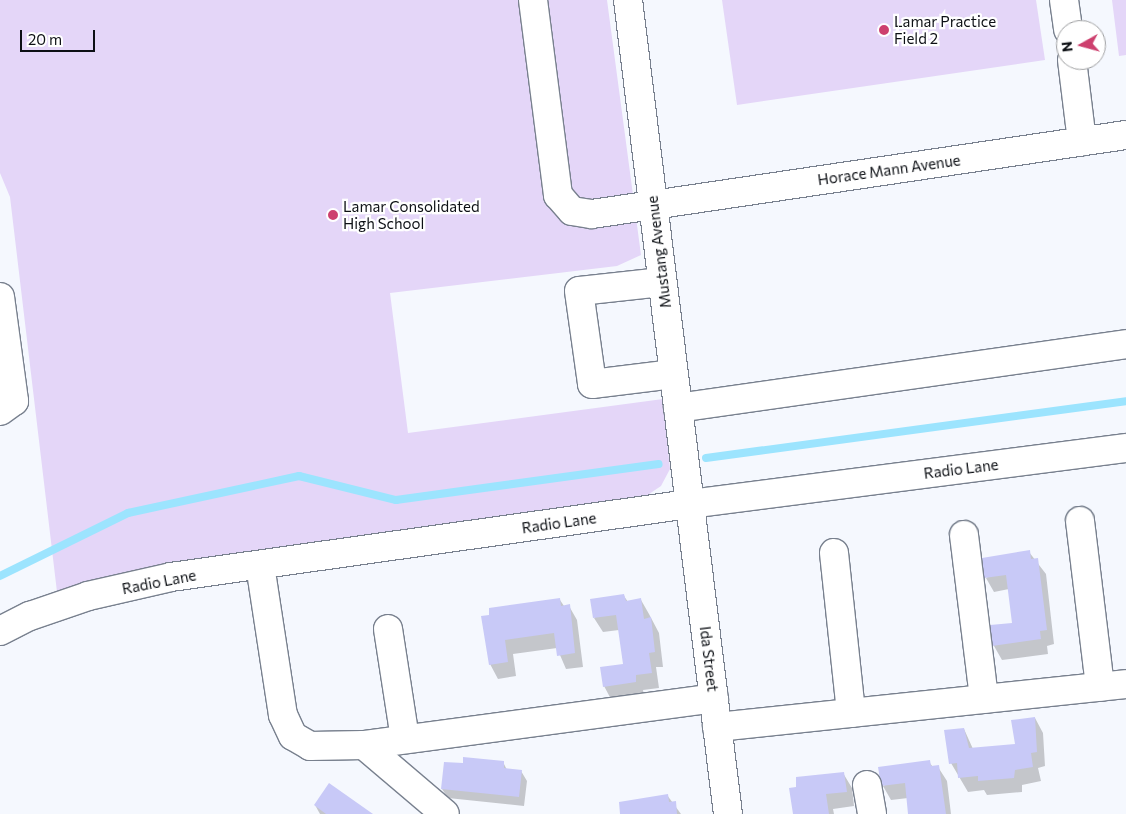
<!DOCTYPE html>
<style>
body{margin:0}
#map{position:relative;width:1126px;height:814px;overflow:hidden;background:#f5f8fe;font-family:Commissioner,sans-serif}
div>[style]{position:absolute}
.green>*{inset:0;background:#e4d6f8}
.shadow>*{inset:0;background:#0003}
.stream>*{height:8px;margin:-4px;padding:0 4px;transform-origin:4px;border-radius:4px;background:#9ce4fe}
.building>*{inset:0;background:#c8c9f7}
.roads{filter:drop-shadow(1px 0 #78808e) drop-shadow(-1px 0 #78808e) drop-shadow(0 1px #78808e) drop-shadow(0 -1px #78808e)}
.minor>*{height:28px;margin:-14px;padding:0 14px;transform-origin:14px;border-radius:14px;background:#fff}
.dots>*{width:14px;height:14px;translate:-50% -50%;box-sizing:border-box;border:2px solid #fff;border-radius:50%}
span{translate:-50% -50%;white-space:nowrap;text-align:center;line-height:1.15;-webkit-text-stroke:4.5px #fff;paint-order:stroke}
.poi-label{font-size:15px;color:#0d1015}
.left{translate:0 -50%;text-align:left}
.street-label{font-size:15px;color:#0d1015}
.north{position:absolute;left:1056px;top:20px;width:50px;height:50px;box-sizing:border-box;background:#fff;border:1px solid #9e9fa1;border-radius:50%;rotate:263deg;font-size:14px;font-weight:700;line-height:20px;text-align:center;color:#0d1015}
.north::after{content:'';display:block;margin:auto;width:18px;height:22px;background:#cd406e;clip-path:polygon(50% 0,100% 100%,50% 72%,0 100%)}
.scale{position:absolute;left:20px;top:30px;width:75px;height:22px;box-sizing:border-box;border:2px solid #0d1015;border-top:0;padding-left:6px;font-size:15px;line-height:18px;white-space:nowrap;color:#0d1015;-webkit-text-stroke:4px #fff;paint-order:stroke}
</style>
<div id="map">
<div class="green">
<i style="clip-path:polygon(0 0,607px 0,641px 255px,617px 266px,390px 293px,408px 433px,663px 399px,670px 469px,661px 486px,640px 500px,212px 557px,122px 574px,57px 592px,10px 197px,0 173px)"></i>
<i style="clip-path:polygon(722px 0,1036px 0,1045px 60px,737px 105px)"></i>
<i style="clip-path:polygon(1112px 0,1126px 0,1126px 55px,1119px 56px)"></i>
</div>
<div class="shadow">
<i style="clip-path:polygon(1029px 552px,1046px 574px,1054px 644px,1047px 646px,1048px 654px,1002px 660px,994px 646px,991px 626px,1013px 624px,1009px 589px,994px 592px,986px 578px)"></i>
<i style="clip-path:polygon(624px 596px,628px 602px,641px 600px,649px 614px,659px 633px,663px 667px,656px 667px,659px 688px,643px 690px,644px 696px,612px 701px,604px 686px,624px 666px,619px 630px,603px 632px,594px 618px)"></i>
<i style="clip-path:polygon(560px 600px,564px 606px,569px 606px,577px 620px,583px 667px,566px 669px,557px 648px,513px 654px,516px 676px,498px 679px,490px 664px,483px 617px)"></i>
<i style="clip-path:polygon(1035px 718px,1043px 733px,1045px 766px,1038px 768px,1041px 781px,1022px 785px,1022px 792px,987px 795px,984px 790px,968px 792px,951px 763px,964px 729px,973px 749px,1016px 745px)"></i>
<i style="clip-path:polygon(503px 762px,507px 770px,521px 771px,527px 781px,524px 806px,448px 798px,442px 789px)"></i>
<i style="clip-path:polygon(929px 762px,933px 767px,938px 767px,947px 781px,951px 814px,910px 814px,908px 798px,891px 800px,883px 786px)"></i>
<i style="clip-path:polygon(843px 773px,852px 788px,854px 806px,833px 809px,834px 814px,794px 814px)"></i>
<i style="clip-path:polygon(667px 795px,681px 814px,622px 814px)"></i>
<i style="clip-path:polygon(315px 805px,370px 814px,320px 814px)"></i>
</div>
<div class="stream">
<i style="left:706px;top:458px;width:424px;rotate:-7.7deg"></i>
<i style="left:0;top:576px;width:143px;rotate:-26.2deg"></i>
<i style="left:128px;top:513px;width:175px;rotate:-12.2deg"></i>
<i style="left:299px;top:476px;width:100px;rotate:13.9deg"></i>
<i style="left:396px;top:500px;width:265px;rotate:-7.8deg"></i>
</div>
<div class="building">
<i style="clip-path:polygon(1030px 550px,1031px 559px,1038px 558px,1047px 630px,1040px 631px,1041px 639px,992px 646px,990px 625px,1012px 623px,1006px 575px,984px 578px,982px 558px)"></i>
<i style="clip-path:polygon(624px 594px,626px 601px,641px 598px,644px 619px,651px 617px,655px 652px,649px 653px,652px 673px,636px 675px,636px 682px,603px 687px,600px 667px,623px 664px,616px 615px,593px 618px,590px 599px)"></i>
<i style="clip-path:polygon(560px 598px,561px 606px,570px 604px,575px 653px,557px 656px,554px 633px,505px 640px,508px 662px,489px 665px,481px 616px,489px 615px,489px 608px)"></i>
<i style="clip-path:polygon(1035px 717px,1037px 752px,1031px 753px,1033px 767px,1015px 770px,1014px 778px,978px 781px,978px 776px,958px 778px,957px 763px,949px 764px,944px 730px,964px 728px,969px 748px,1015px 744px,1011px 720px)"></i>
<i style="clip-path:polygon(463px 757px,504px 761px,504px 768px,522px 770px,519px 797px,441px 789px,444px 762px,463px 763px)"></i>
<i style="clip-path:polygon(930px 760px,931px 766px,939px 765px,946px 814px,908px 814px,905px 783px,881px 786px,878px 767px)"></i>
<i style="clip-path:polygon(844px 772px,847px 792px,826px 794px,829px 814px,793px 814px,789px 788px,796px 787px,796px 777px)"></i>
<i style="clip-path:polygon(329px 783px,373px 814px,326px 814px,314px 805px)"></i>
<i style="clip-path:polygon(668px 794px,669px 802px,676px 801px,677px 814px,620px 814px,619px 802px)"></i>
</div>
<div class="roads">
<div class="minor">
<i style="left:533px;top:0;width:197px;rotate:82.7deg"></i>
<i style="left:558px;top:195px;width:21px;rotate:49deg"></i>
<i style="left:572px;top:211px;width:20px;rotate:9deg"></i>
<i style="left:592px;top:214px;width:540px;rotate:-8.42deg"></i>
<i style="left:628px;top:0;width:820px;rotate:83deg"></i>
<i style="left:1064px;top:0;width:30px;rotate:82deg"></i>
<i style="left:1072px;top:60px;width:82px;rotate:83deg"></i>
<i style="left:662px;top:282px;width:83px;rotate:173.8deg"></i>
<i style="left:579px;top:291px;width:94px;rotate:82deg"></i>
<i style="left:592px;top:384px;width:82px;rotate:-7deg"></i>
<i style="left:0;top:297px;width:105px;rotate:82.3deg"></i>
<i style="left:14px;top:401px;width:17px;rotate:144deg"></i>
<i style="left:678px;top:408px;width:453px;rotate:-8.1deg"></i>
<i style="left:1080px;top:521px;width:167px;rotate:83.1deg"></i>
<i style="left:964px;top:535px;width:165px;rotate:83deg"></i>
<i style="left:834px;top:553px;width:161px;rotate:83.9deg"></i>
<i style="left:260px;top:565px;width:152px;rotate:81.3deg"></i>
<i style="left:283px;top:715px;width:23px;rotate:65deg"></i>
<i style="left:293px;top:736px;width:20px;rotate:30deg"></i>
<i style="left:310px;top:746px;width:54px;rotate:-1.1deg"></i>
<i style="left:364px;top:745px;width:353px;rotate:-7.6deg"></i>
<i style="left:388px;top:629px;width:111px;rotate:81.2deg"></i>
<i style="left:0;top:631px;width:34px;rotate:-27deg"></i>
<i style="left:30px;top:616px;width:61px;rotate:-19deg"></i>
<i style="left:88px;top:596px;width:85px;rotate:-12.9deg"></i>
<i style="left:171px;top:577px;width:523px;rotate:-8.02deg"></i>
<i style="left:689px;top:504px;width:441px;rotate:-7.3deg"></i>
<i style="left:717px;top:727px;width:411px;rotate:-6deg"></i>
<i style="left:364px;top:745px;width:106px;rotate:40.4deg"></i>
<i style="left:867px;top:785px;width:29px;rotate:80deg"></i>
</div>
</div>
<div class="dots">
<i style="left:884px;top:30px;background:#cd406e"></i>
<i style="left:333px;top:215px;background:#cd406e"></i>
</div>
<div class="poi-label">
<span class="left" style="left:894px;top:30px">Lamar Practice<br>Field 2</span>
<span class="left" style="left:343px;top:215px">Lamar Consolidated<br>High School</span>
</div>
<div class="street-label">
<span style="left:889px;top:170px;rotate:-8deg">Horace Mann Avenue</span>
<span style="left:659px;top:252px;rotate:-97deg">Mustang Avenue</span>
<span style="left:961px;top:469px;rotate:-7deg">Radio Lane</span>
<span style="left:559px;top:523px;rotate:-8deg">Radio Lane</span>
<span style="left:159px;top:582px;rotate:-11deg">Radio Lane</span>
<span style="left:709px;top:659px;rotate:83deg">Ida Street</span>
</div>
<div class="north">N</div>
<div class="scale">20 m</div>
</div>
